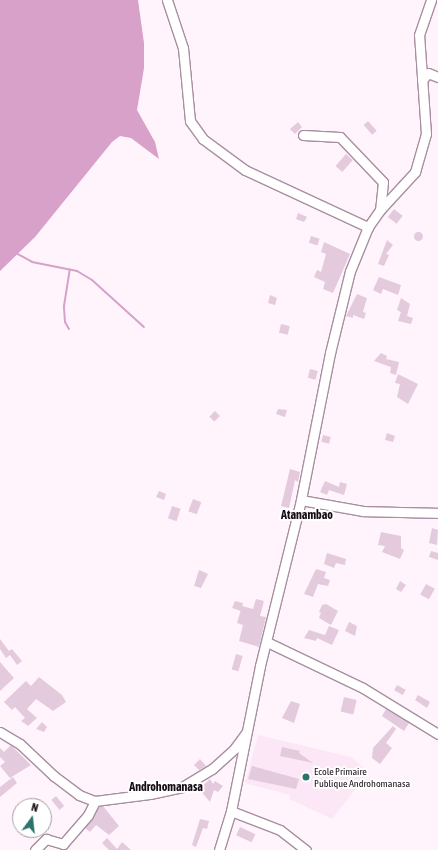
<!DOCTYPE html>
<style>
body{margin:0}
#map{position:relative;width:438px;height:850px;overflow:hidden;background:#fff4fc;font-family:"Asap Condensed",sans-serif}
div>[style]{position:absolute}
.built>*{inset:0;background:#fce7f6}
.water>*{inset:0;background:#d7a1c9}
.stream>*{height:2px;margin:-1px;padding:0 1px;transform-origin:1px;border-radius:1px;background:#d7a1c9}
.building>*{inset:0;background:#e4cadd;transform-origin:0 0}
.round{border-radius:50%}
.roads{filter:drop-shadow(1px 0 #a88ea1) drop-shadow(-1px 0 #a88ea1) drop-shadow(0 1px #a88ea1) drop-shadow(0 -1px #a88ea1)}
.minor>*{height:9px;margin:-4.5px;padding:0 4.5px;transform-origin:4.5px;border-radius:4.5px;background:#fff}
.dots>*{width:11px;height:11px;translate:-50% -50%;box-sizing:border-box;border:2px solid #fff;border-radius:50%}
span{translate:-50% -50%;white-space:nowrap;text-align:center;line-height:1.15;-webkit-text-stroke:4px #fff;paint-order:stroke}
.poi-label{font-size:10px;color:#170e15}
.left{translate:0 -50%;text-align:left}
.quarter-label{font-size:12px;color:#170e15;font-weight:700}
.north{position:absolute;left:12px;top:798px;width:40px;height:40px;box-sizing:border-box;background:#fff;border:1px solid #a29fa1;border-radius:50%;rotate:15deg;font-size:11px;font-weight:700;line-height:16px;text-align:center;color:#170e15}
.north::after{content:'';display:block;margin:auto;width:14px;height:18px;background:#2b736b;clip-path:polygon(50% 0,100% 100%,50% 72%,0 100%)}
</style>
<div id="map">
<div class="built">
<i style="clip-path:polygon(258px 735px,351px 757px,369px 772px,332px 819px,289px 799px,290px 795px,245px 783px)"></i>
</div>
<div class="water">
<i style="clip-path:polygon(0 0,138px 0,144px 43px,144px 68px,137px 110px,155px 142px,159px 159px,131px 138px,120px 136px,112px 142px,35px 237px,0 271px)"></i>
</div>
<div class="stream">
<i style="left:16px;top:253px;width:18px;rotate:29deg"></i>
<i style="left:32px;top:262px;width:46px;rotate:11.3deg"></i>
<i style="left:77px;top:271px;width:17px;rotate:31deg"></i>
<i style="left:92px;top:280px;width:70px;rotate:42.1deg"></i>
<i style="left:69px;top:329px;width:8px;rotate:-120deg"></i>
<i style="left:65px;top:322px;width:16px;rotate:-94deg"></i>
<i style="left:64px;top:306px;width:37px;rotate:-81deg"></i>
</div>
<div class="building">
<i style="left:368px;top:121px;width:13px;height:6px;rotate:48deg"></i>
<i style="clip-path:polygon(298px 122px,302px 127px,295px 134px,290px 129px)"></i>
<i style="left:346px;top:154px;width:9px;height:16px;rotate:41deg"></i>
<i style="left:394px;top:209px;width:11px;height:10px;rotate:38deg"></i>
<i style="clip-path:polygon(298px 213px,307px 217px,304px 222px,296px 219px)"></i>
<i class="round" style="left:413.5px;top:231.5px;width:9px;height:9px"></i>
<i style="left:311px;top:236px;width:9px;height:7px;rotate:18deg"></i>
<i style="clip-path:polygon(387px 240px,393px 245px,386px 254px,389px 255px,384px 266px,378px 264px)"></i>
<i style="clip-path:polygon(324px 242px,350px 254px,333px 293px,323px 289px,325px 282px,314px 277px,317px 270px,321px 272px,326px 254px,321px 252px)"></i>
<i style="clip-path:polygon(379px 277px,401px 285px,398px 295px,383px 289px,381px 294px,373px 290px)"></i>
<i style="clip-path:polygon(357px 294px,367px 298px,363px 312px,366px 313px,364px 319px,353px 315px,353px 318px,346px 316px)"></i>
<i style="clip-path:polygon(270px 295px,277px 298px,275px 305px,268px 303px)"></i>
<i style="clip-path:polygon(401px 298px,410px 304px,407px 316px,413px 318px,411px 324px,398px 321px,401px 312px,397px 310px)"></i>
<i style="left:281px;top:324px;width:9px;height:9px;rotate:13deg"></i>
<i style="clip-path:polygon(381px 353px,387px 356px,386px 359px,399px 362px,396px 375px,390px 373px,391px 367px,374px 361px)"></i>
<i style="left:310px;top:369px;width:8px;height:9px;rotate:14deg"></i>
<i style="clip-path:polygon(398px 374px,418px 384px,408px 404px,397px 397px,400px 384px,395px 383px)"></i>
<i style="clip-path:polygon(278px 409px,287px 410px,285px 417px,276px 414px)"></i>
<i style="left:215px;top:411px;width:7px;height:8px;rotate:45deg"></i>
<i style="clip-path:polygon(387px 433px,395px 436px,393px 442px,385px 440px)"></i>
<i style="left:323px;top:435px;width:8px;height:7px;rotate:14deg"></i>
<i style="clip-path:polygon(290px 469px,300px 472px,298px 482px,295px 480px,289px 508px,281px 506px)"></i>
<i style="clip-path:polygon(325px 481px,339px 487px,340px 482px,347px 484px,344px 495px,329px 490px,327px 495px,320px 492px)"></i>
<i style="clip-path:polygon(159px 491px,166px 494px,164px 500px,156px 497px)"></i>
<i style="left:193px;top:499px;width:9px;height:13px;rotate:21deg"></i>
<i style="left:172px;top:506px;width:9px;height:13px;rotate:18deg"></i>
<i style="clip-path:polygon(432px 528px,438px 530px,437px 545px,429px 543px)"></i>
<i style="clip-path:polygon(381px 532px,401px 536px,401px 548px,404px 550px,400px 559px,382px 552px,385px 546px,378px 545px)"></i>
<i style="clip-path:polygon(431px 551px,438px 553px,438px 560px,429px 557px)"></i>
<i style="clip-path:polygon(327px 553px,346px 559px,345px 565px,336px 563px,334px 568px,324px 564px)"></i>
<i style="clip-path:polygon(316px 569px,326px 572px,324px 578px,330px 580px,328px 586px,318px 584px,313px 597px,304px 594px)"></i>
<i style="clip-path:polygon(199px 570px,208px 574px,201px 588px,194px 586px)"></i>
<i style="clip-path:polygon(400px 581px,406px 585px,401px 592px,396px 589px)"></i>
<i style="left:426px;top:584px;width:10px;height:12px;rotate:29deg"></i>
<i style="clip-path:polygon(256px 599px,264px 601px,260px 616px,266px 617px,259px 647px,239px 641px,243px 625px,237px 623px,242px 606px,253px 609px)"></i>
<i style="clip-path:polygon(235px 601px,243px 603px,241px 611px,232px 608px)"></i>
<i style="clip-path:polygon(326px 604px,338px 611px,331px 625px,319px 618px,321px 613px,319px 612px,322px 605px)"></i>
<i style="clip-path:polygon(349px 622px,357px 626px,355px 636px,345px 631px)"></i>
<i style="clip-path:polygon(329px 626px,339px 630px,332px 645px,317px 638px,316px 641px,304px 638px,309px 630px,325px 635px)"></i>
<i style="clip-path:polygon(0 639px,9px 651px,12px 649px,22px 661px,17px 665px,10px 655px,6px 658px,0 649px)"></i>
<i style="left:236px;top:654px;width:7px;height:16px;rotate:16deg"></i>
<i style="clip-path:polygon(0 662px,14px 678px,0 691px)"></i>
<i style="clip-path:polygon(39px 677px,62px 695px,66px 702px,53px 711px,36px 699px,27px 709px,37px 718px,28px 726px,21px 721px,25px 718px,15px 707px,12px 710px,4px 702px,26px 681px,31px 686px)"></i>
<i style="left:397px;top:685px;width:10px;height:6px;rotate:29deg"></i>
<i style="clip-path:polygon(418px 695px,430px 702px,427px 708px,415px 700px)"></i>
<i style="left:344px;top:697px;width:13px;height:15px;rotate:13deg"></i>
<i style="clip-path:polygon(291px 701px,300px 704px,294px 723px,282px 718px)"></i>
<i style="clip-path:polygon(386px 709px,409px 723px,404px 731px,382px 716px)"></i>
<i style="clip-path:polygon(42px 722px,47px 727px,44px 732px,36px 729px)"></i>
<i style="clip-path:polygon(393px 726px,396px 729px,386px 743px,392px 748px,380px 764px,372px 758px,373px 748px)"></i>
<i style="clip-path:polygon(11px 745px,31px 765px,10px 778px,0 766px,5px 762px,0 757px,0 748px,4px 752px)"></i>
<i style="clip-path:polygon(282px 747px,300px 751px,299px 753px,313px 763px,280px 756px)"></i>
<i style="clip-path:polygon(200px 759px,206px 766px,199px 770px,194px 765px)"></i>
<i style="clip-path:polygon(252px 766px,299px 779px,296px 789px,248px 779px)"></i>
<i style="clip-path:polygon(13px 777px,17px 783px,0 797px,0 787px)"></i>
<i style="clip-path:polygon(210px 779px,213px 784px,215px 781px,223px 786px,218px 792px,214px 790px,210px 802px,199px 789px)"></i>
<i style="left:56px;top:796px;width:13px;height:6px;rotate:51deg"></i>
<i style="clip-path:polygon(103px 806px,119px 826px,109px 835px,96px 825px,90px 832px,85px 828px,99px 807px)"></i>
<i style="clip-path:polygon(200px 819px,209px 821px,207px 829px,203px 828px,196px 847px,192px 845px)"></i>
<i style="left:240px;top:827px;width:17px;height:9px;rotate:25deg"></i>
<i style="clip-path:polygon(107px 838px,117px 849px,122px 842px,131px 850px,109px 850px,102px 843px)"></i>
</div>
<div class="roads">
<div class="minor">
<i style="left:167px;top:0;width:51px;rotate:71.6deg"></i>
<i style="left:183px;top:48px;width:73px;rotate:84.5deg"></i>
<i style="left:190px;top:121px;width:22px;rotate:54deg"></i>
<i style="left:203px;top:139px;width:52px;rotate:36.4deg"></i>
<i style="left:245px;top:170px;width:136px;rotate:24.9deg"></i>
<i style="left:368px;top:227px;width:48px;rotate:112.2deg"></i>
<i style="left:350px;top:271px;width:84px;rotate:103.7deg"></i>
<i style="left:330px;top:353px;width:150px;rotate:101.2deg"></i>
<i style="left:301px;top:500px;width:171px;rotate:103.9deg"></i>
<i style="left:260px;top:666px;width:148px;rotate:101.3deg"></i>
<i style="left:231px;top:811px;width:41px;rotate:107.1deg"></i>
<i style="left:422px;top:80px;width:9px;rotate:-49deg"></i>
<i style="left:428px;top:73px;width:11px;rotate:22deg"></i>
<i style="left:303px;top:135px;width:37px;rotate:3deg"></i>
<i style="left:340px;top:137px;width:62px;rotate:46.3deg"></i>
<i style="left:383px;top:182px;width:28px;rotate:96deg"></i>
<i style="left:368px;top:227px;width:21px;rotate:-55deg"></i>
<i style="left:380px;top:210px;width:52px;rotate:-47.4deg"></i>
<i style="left:415px;top:172px;width:40px;rotate:-74deg"></i>
<i style="left:426px;top:134px;width:99px;rotate:-94deg"></i>
<i style="left:419px;top:35px;width:37px;rotate:-71deg"></i>
<i style="left:301px;top:500px;width:63px;rotate:10.1deg"></i>
<i style="left:363px;top:511px;width:75px;rotate:1.5deg"></i>
<i style="left:267px;top:642px;width:106px;rotate:25.6deg"></i>
<i style="left:363px;top:688px;width:88px;rotate:31.5deg"></i>
<i style="left:0;top:732px;width:23px;rotate:31deg"></i>
<i style="left:20px;top:744px;width:47px;rotate:43.3deg"></i>
<i style="left:54px;top:776px;width:31px;rotate:37deg"></i>
<i style="left:79px;top:795px;width:17px;rotate:21deg"></i>
<i style="left:95px;top:801px;width:55px;rotate:-7.3deg"></i>
<i style="left:150px;top:794px;width:33px;rotate:-12deg"></i>
<i style="left:182px;top:787px;width:35px;rotate:-31deg"></i>
<i style="left:212px;top:769px;width:31px;rotate:-42deg"></i>
<i style="left:235px;top:748px;width:19px;rotate:-54deg"></i>
<i style="left:231px;top:811px;width:53px;rotate:21.2deg"></i>
<i style="left:280px;top:830px;width:33px;rotate:38deg"></i>
<i style="left:35px;top:850px;width:16px;rotate:-45deg"></i>
<i style="left:46px;top:839px;width:18px;rotate:16deg"></i>
<i style="left:63px;top:844px;width:38px;rotate:-49deg"></i>
<i style="left:88px;top:815px;width:16px;rotate:-63deg"></i>
</div>
</div>
<div class="dots">
<i style="left:306px;top:777px;background:#2b736b"></i>
</div>
<div class="poi-label">
<span class="left" style="left:314px;top:777px">Ecole Primaire<br>Publique Androhomanasa</span>
</div>
<div class="quarter-label">
<span style="left:307px;top:516px">Atanambao</span>
<span style="left:166px;top:788px">Androhomanasa</span>
</div>
<div class="north">N</div>
</div>
